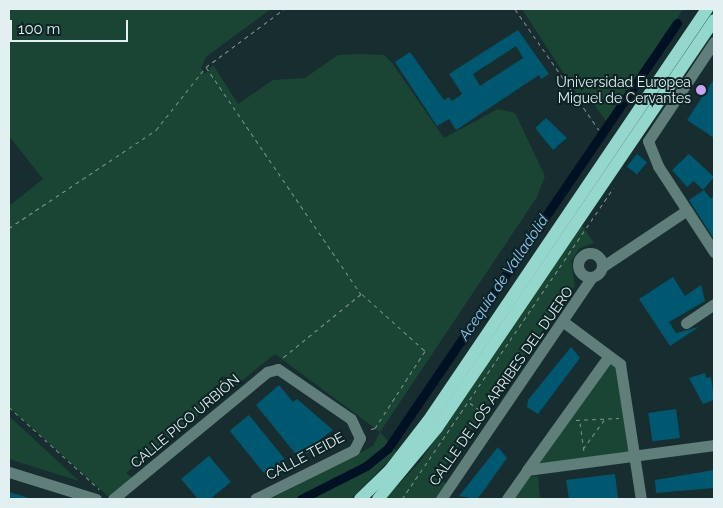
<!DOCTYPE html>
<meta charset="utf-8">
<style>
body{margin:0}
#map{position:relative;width:723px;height:508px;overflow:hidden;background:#182d2f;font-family:Raleway,sans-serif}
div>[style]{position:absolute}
.green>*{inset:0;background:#1a4534}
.canal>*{height:9px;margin:-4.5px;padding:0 4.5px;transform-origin:4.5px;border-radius:4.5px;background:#001123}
.building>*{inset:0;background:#005870;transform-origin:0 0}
.path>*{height:1px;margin-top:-0.5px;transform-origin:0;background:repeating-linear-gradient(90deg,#819293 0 4px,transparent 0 8px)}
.minor>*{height:11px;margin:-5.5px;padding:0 5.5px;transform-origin:5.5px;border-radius:5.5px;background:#607f7a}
.minor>.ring{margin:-5.5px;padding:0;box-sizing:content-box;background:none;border:11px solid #607f7a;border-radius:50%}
.major>*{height:12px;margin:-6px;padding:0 6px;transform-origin:6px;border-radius:6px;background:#94d7cd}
.dots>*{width:14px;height:14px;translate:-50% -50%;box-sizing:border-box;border:2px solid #0e2325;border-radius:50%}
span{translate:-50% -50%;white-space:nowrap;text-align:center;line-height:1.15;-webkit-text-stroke:4px #0e2325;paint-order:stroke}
.poi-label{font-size:14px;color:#e3f0f1}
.right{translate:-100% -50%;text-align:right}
.street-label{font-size:14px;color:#e3f0f1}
.water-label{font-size:15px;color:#8dc5f4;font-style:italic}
.frame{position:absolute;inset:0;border:10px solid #e3f0f1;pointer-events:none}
.scale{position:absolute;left:10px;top:20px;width:118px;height:22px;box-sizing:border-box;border:2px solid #e3f0f1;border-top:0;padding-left:6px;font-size:15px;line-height:18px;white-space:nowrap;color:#e3f0f1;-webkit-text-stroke:4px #0e2325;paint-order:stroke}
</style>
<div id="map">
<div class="green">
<i style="clip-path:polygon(9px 9px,271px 9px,206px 57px,201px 68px,205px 74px,213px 65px,238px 104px,273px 80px,305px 78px,338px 55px,362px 54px,384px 55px,392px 63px,444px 138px,498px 109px,515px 113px,545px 176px,537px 197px,380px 432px,397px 452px,351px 499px,271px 499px,373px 446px,380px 432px,275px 354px,126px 473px,136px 480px,111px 499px,9px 407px,9px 206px,43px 179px,9px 136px)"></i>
<i style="clip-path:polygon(522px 9px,683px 9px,610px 126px,586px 94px,581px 100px)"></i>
<i style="clip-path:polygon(581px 224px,594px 243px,580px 248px,571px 261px,575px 286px,437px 477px,448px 485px,441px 499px,384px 499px,419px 463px)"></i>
<i style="clip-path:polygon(609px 356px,620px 364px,634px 456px,527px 470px)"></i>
<i style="clip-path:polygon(9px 416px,79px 481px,9px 459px)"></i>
<i style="clip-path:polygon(538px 476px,540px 499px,514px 499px,530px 477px)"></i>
</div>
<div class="canal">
<i style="left:301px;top:499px;width:73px;rotate:-26.9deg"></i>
<i style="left:366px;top:466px;width:28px;rotate:-39deg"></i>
<i style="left:388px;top:448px;width:514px;rotate:-55.78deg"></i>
</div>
<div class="building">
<i style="clip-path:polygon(evenodd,518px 30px,549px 74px,541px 79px,539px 75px,456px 130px,449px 119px,437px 126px,395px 62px,410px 52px,444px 100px,449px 97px,452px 101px,462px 94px,449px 74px,518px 30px,516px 46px,523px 58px,480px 86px,473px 74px,516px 46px)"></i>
<i style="clip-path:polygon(714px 79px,714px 138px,687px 120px)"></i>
<i style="clip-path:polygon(546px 118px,567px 138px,553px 150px,535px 128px)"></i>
<i style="left:637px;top:154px;width:13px;height:16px;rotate:39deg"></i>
<i style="clip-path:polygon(689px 154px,714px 177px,703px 190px,694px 181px,687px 187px,672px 170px)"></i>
<i style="clip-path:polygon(704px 190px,711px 199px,714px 195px,714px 239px,689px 200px)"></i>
<i style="clip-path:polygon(673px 277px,685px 296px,701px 285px,705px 301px,669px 322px,676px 333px,699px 327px,670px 346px,639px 299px)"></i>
<i style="clip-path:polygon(571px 347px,580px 358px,538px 414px,527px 407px,528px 400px)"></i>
<i style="clip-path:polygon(705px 373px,706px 378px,711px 377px,714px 400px,703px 404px,689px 378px)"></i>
<i style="clip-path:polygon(279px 385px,293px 402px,297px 399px,333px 430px,317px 442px,320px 446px,299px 458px,256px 405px)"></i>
<i style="left:676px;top:409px;width:29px;height:28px;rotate:82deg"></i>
<i style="left:249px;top:415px;width:57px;height:25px;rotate:51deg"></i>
<i style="clip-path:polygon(498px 447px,507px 458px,482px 493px,477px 499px,459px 496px)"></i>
<i style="clip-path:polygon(209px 456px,231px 482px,210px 499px,198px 499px,181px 479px)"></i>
<i style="clip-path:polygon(714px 470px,714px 488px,656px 493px,655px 480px)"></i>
<i style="clip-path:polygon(615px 474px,618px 498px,569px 499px,566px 480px)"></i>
<i style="clip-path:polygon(9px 492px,29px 498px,28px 499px,9px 499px)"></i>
</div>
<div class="path">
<i style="left:515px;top:9px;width:147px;rotate:55.2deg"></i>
<i style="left:206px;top:67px;width:275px;rotate:55.7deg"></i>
<i style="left:361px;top:294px;width:104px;rotate:140.8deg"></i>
<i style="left:9px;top:228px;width:177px;rotate:-33.7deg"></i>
<i style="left:156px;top:130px;width:80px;rotate:-51.6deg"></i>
<i style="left:206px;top:67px;width:97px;rotate:-36.6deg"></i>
<i style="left:362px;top:294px;width:85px;rotate:42.1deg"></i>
<i style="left:425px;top:351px;width:92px;rotate:123deg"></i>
<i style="left:375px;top:428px;width:8px;rotate:166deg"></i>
<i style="left:470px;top:403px;width:21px;rotate:35deg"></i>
<i style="left:9px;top:407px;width:122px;rotate:42.3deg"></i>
<i style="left:576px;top:420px;width:43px;rotate:-2.7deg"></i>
<i style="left:580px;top:423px;width:28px;rotate:82deg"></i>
<i style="left:583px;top:449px;width:36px;rotate:-54deg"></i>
<i style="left:402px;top:499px;width:376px;rotate:-55.8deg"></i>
</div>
<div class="minor">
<i style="left:714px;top:42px;width:119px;rotate:123.7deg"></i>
<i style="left:648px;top:141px;width:27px;rotate:68deg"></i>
<i style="left:658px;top:166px;width:103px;rotate:56.9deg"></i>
<i class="ring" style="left:578px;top:253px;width:13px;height:13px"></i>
<i style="left:602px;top:267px;width:102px;rotate:-33.8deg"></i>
<i style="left:565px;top:323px;width:69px;rotate:36.7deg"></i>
<i style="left:620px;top:364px;width:137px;rotate:81.2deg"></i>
<i style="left:686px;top:323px;width:34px;rotate:-34deg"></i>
<i style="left:527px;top:470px;width:140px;rotate:-54.3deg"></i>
<i style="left:9px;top:472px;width:91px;rotate:17.2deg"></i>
<i style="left:113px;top:499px;width:200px;rotate:-39.5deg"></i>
<i style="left:267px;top:372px;width:11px;rotate:-15deg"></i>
<i style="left:278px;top:369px;width:88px;rotate:34.4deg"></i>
<i style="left:351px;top:419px;width:21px;rotate:65deg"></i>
<i style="left:360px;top:438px;width:13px;rotate:117deg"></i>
<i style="left:354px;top:450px;width:110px;rotate:153.7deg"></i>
<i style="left:441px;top:499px;width:268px;rotate:-55.8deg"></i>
<i style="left:507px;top:499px;width:35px;rotate:-55deg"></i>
<i style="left:527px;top:470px;width:189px;rotate:-7.6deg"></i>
</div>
<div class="major">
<i style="left:360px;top:499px;width:42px;rotate:-44deg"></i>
<i style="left:390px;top:470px;width:62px;rotate:-52.2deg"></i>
<i style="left:428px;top:421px;width:498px;rotate:-55.9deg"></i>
<i style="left:378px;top:499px;width:92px;rotate:-50.3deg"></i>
<i style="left:437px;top:428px;width:493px;rotate:-55.8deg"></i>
</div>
<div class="dots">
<i style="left:701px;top:90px;background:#c7a6ef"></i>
</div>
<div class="poi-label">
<span class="right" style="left:691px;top:90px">Universidad Europea<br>Miguel de Cervantes</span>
</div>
<div class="street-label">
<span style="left:501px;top:386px;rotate:-55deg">CALLE DE LOS ARRIBES DEL DUERO</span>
<span style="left:185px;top:421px;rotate:-40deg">CALLE PICO URBIÓN</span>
<span style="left:305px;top:456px;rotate:-28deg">CALLE TEIDE</span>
</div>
<div class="water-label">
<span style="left:504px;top:278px;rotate:-56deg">Acequia de Valladolid</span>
</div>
<div class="frame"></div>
<div class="scale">100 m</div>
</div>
